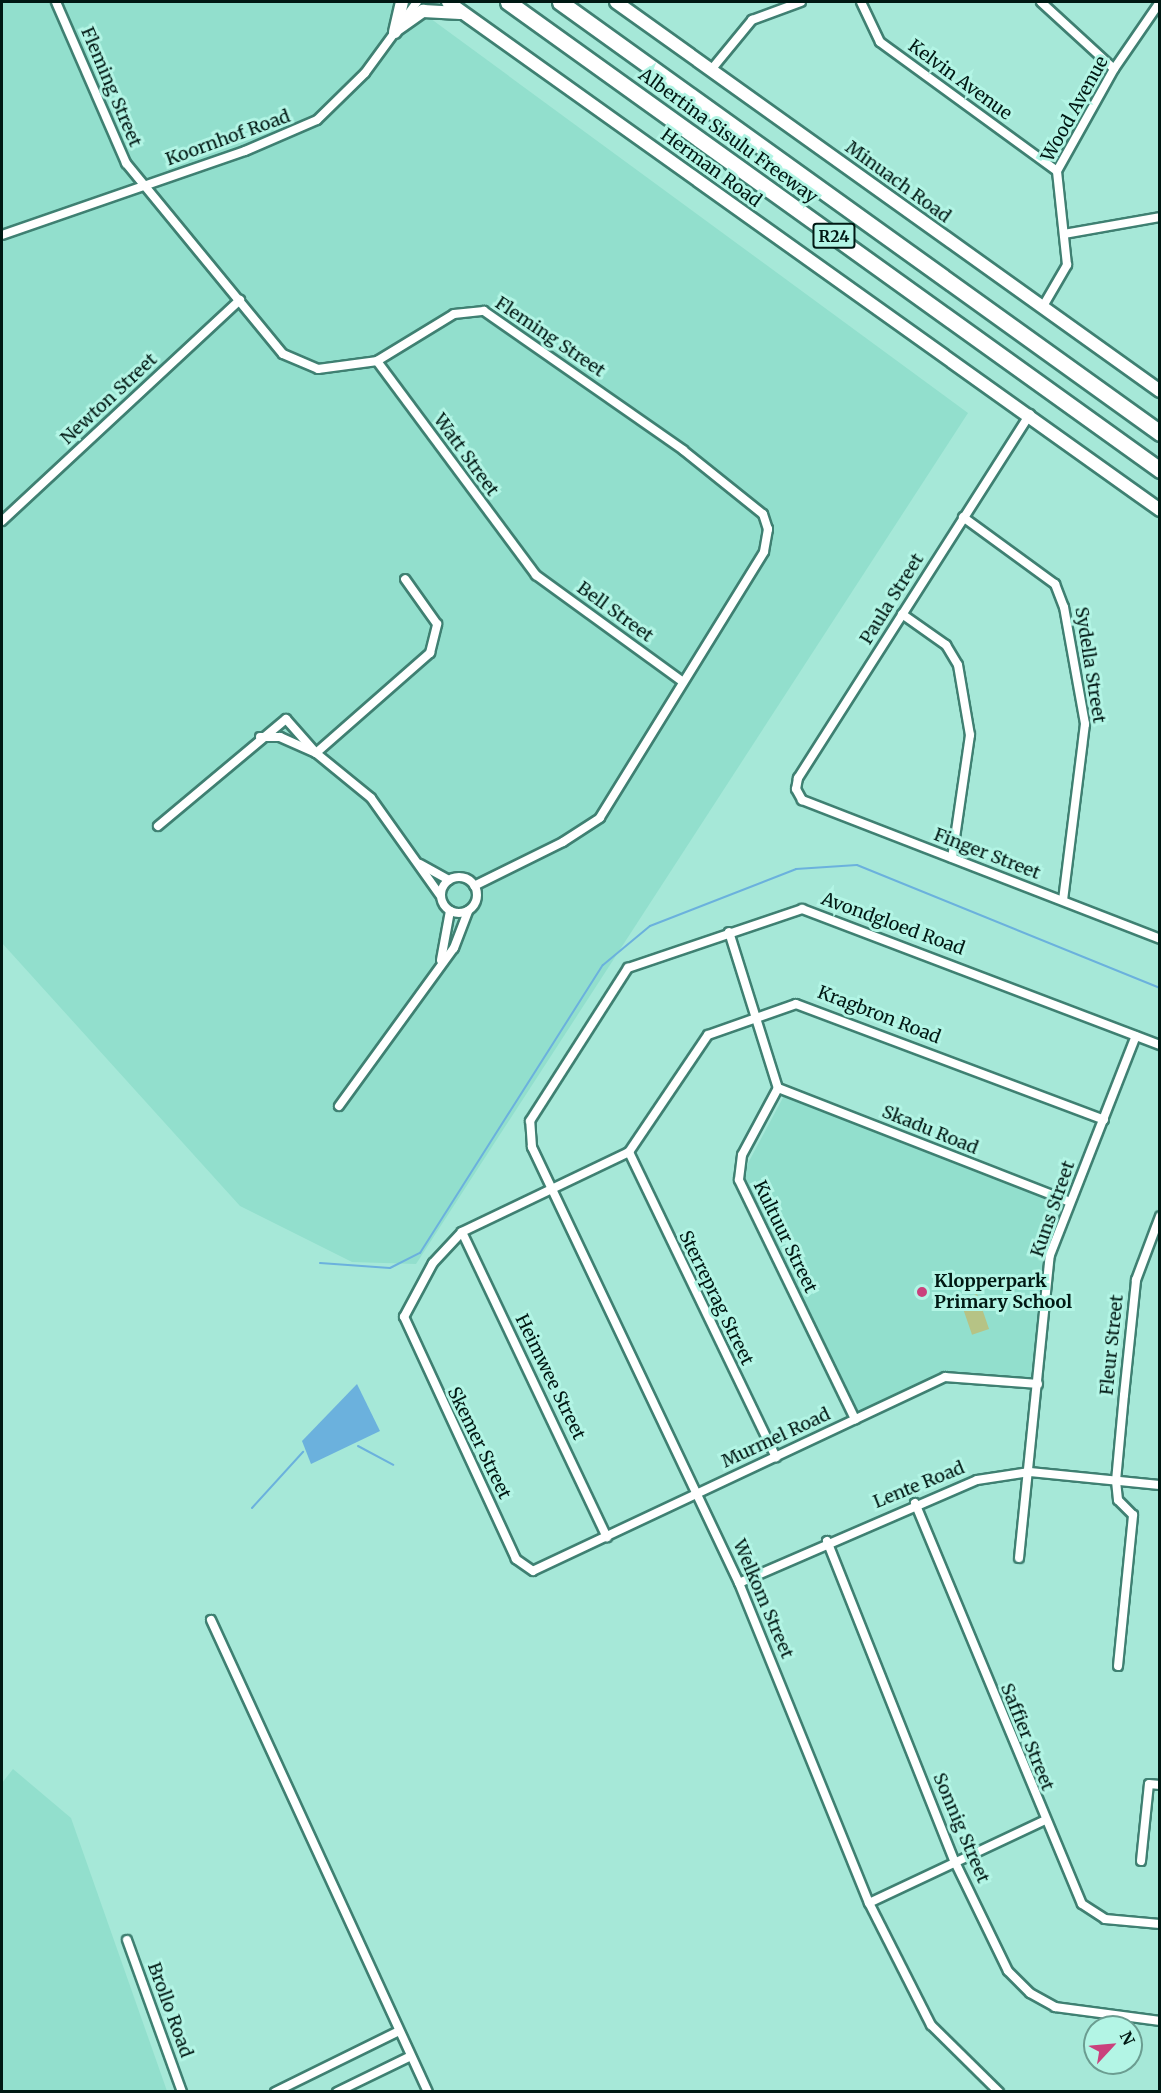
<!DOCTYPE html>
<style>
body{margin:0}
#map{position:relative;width:1161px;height:2093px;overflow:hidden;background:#a6e8d8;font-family:Merriweather,serif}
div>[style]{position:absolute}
.built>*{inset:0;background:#92dfcd}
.green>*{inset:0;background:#b6c385;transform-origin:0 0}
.water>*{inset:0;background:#6bb1dd}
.stream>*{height:2px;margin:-1px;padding:0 1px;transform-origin:1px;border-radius:1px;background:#6bb1dd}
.roads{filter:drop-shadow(2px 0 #3f8072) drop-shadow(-2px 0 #3f8072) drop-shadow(0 2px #3f8072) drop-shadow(0 -2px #3f8072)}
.street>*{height:8px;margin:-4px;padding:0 4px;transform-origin:4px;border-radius:4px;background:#fff}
.street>.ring{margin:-4px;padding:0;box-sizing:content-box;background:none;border:8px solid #fff;border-radius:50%}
.secondary>*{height:12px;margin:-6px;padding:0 6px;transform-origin:6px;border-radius:6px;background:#fff}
.highway>*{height:15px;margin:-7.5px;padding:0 7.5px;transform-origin:7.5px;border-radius:7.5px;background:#fff}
.dots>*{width:16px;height:16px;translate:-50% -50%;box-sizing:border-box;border:3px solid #b3f5e5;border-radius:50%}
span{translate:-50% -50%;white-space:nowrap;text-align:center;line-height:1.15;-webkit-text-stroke:6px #b3f5e5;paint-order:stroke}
.shield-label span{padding:2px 4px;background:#b3f5e5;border:2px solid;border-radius:4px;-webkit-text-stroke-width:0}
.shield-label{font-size:16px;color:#001813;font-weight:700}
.street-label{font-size:18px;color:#001813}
.poi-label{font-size:18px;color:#001813;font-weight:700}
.left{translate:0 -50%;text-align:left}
.frame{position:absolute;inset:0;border:3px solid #001813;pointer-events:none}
.north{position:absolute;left:1083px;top:2015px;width:60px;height:60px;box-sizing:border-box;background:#b3f5e5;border:2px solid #6b9d91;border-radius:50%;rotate:64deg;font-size:16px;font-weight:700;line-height:24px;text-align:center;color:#001813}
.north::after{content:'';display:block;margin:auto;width:21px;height:27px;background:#ca417c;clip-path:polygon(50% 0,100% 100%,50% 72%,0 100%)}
</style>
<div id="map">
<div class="built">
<i style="clip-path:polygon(2px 2px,408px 2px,968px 413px,416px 1264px,352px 1262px,240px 1206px,2px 943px)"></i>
<i style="clip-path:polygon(786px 1092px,1065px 1206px,1036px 1388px,939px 1378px,852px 1419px,739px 1180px)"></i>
<i style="clip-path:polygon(13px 1769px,71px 1818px,167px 2091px,2px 2091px,2px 1783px)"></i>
</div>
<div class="green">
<i style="left:977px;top:1294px;width:37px;height:18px;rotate:71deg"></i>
</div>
<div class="water">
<i style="clip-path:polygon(357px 1384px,380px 1431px,311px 1464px,302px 1441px)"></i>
</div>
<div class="stream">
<i style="left:320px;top:1263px;width:70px;rotate:4.1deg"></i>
<i style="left:390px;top:1268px;width:34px;rotate:-27deg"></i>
<i style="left:420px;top:1253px;width:341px;rotate:-57.6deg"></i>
<i style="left:603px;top:965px;width:61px;rotate:-39.7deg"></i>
<i style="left:650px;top:926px;width:157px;rotate:-21.3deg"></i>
<i style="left:796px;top:869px;width:61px;rotate:-3.8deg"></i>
<i style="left:857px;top:865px;width:327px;rotate:22.1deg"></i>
<i style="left:358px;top:1446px;width:40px;rotate:28deg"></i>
<i style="left:252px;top:1508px;width:76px;rotate:-47.7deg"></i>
</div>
<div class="roads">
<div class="street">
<i style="left:56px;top:2px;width:176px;rotate:66.5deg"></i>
<i style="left:126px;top:163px;width:247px;rotate:50.6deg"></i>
<i style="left:283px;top:354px;width:38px;rotate:23deg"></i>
<i style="left:318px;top:369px;width:60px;rotate:-7.7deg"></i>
<i style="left:377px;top:361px;width:90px;rotate:-31.4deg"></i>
<i style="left:454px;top:314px;width:30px;rotate:-6deg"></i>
<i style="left:484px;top:311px;width:243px;rotate:34.9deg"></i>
<i style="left:683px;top:450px;width:102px;rotate:38.7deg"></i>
<i style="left:763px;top:514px;width:16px;rotate:72deg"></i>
<i style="left:768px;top:529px;width:23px;rotate:100deg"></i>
<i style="left:764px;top:552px;width:312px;rotate:121.7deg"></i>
<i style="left:600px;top:818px;width:44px;rotate:147deg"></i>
<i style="left:563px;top:842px;width:99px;rotate:153.7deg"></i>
<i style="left:861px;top:2px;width:44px;rotate:64.6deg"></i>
<i style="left:880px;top:42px;width:219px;rotate:36.1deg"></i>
<i style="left:1041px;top:2px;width:99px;rotate:42.5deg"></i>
<i style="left:711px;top:70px;width:65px;rotate:-50.6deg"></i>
<i style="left:752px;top:20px;width:52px;rotate:-20.2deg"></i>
<i style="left:1064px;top:234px;width:97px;rotate:-10deg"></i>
<i style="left:2px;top:235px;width:257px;rotate:-19.1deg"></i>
<i style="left:245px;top:151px;width:78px;rotate:-23.3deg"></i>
<i style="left:317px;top:120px;width:67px;rotate:-44.4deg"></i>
<i style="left:365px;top:73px;width:88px;rotate:-53.8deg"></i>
<i style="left:1042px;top:308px;width:50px;rotate:-59.8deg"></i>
<i style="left:1067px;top:265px;width:95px;rotate:-96.1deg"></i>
<i style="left:1057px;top:171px;width:117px;rotate:-60.8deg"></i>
<i style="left:1114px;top:69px;width:81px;rotate:-55.5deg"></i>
<i style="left:377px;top:361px;width:267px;rotate:53.4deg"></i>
<i style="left:536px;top:575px;width:180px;rotate:36deg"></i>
<i style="left:1030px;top:414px;width:432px;rotate:122.5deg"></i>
<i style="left:798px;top:778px;width:11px;rotate:100deg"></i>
<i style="left:796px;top:789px;width:13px;rotate:61deg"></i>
<i style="left:802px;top:800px;width:384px;rotate:21.2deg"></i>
<i style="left:963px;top:517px;width:114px;rotate:36.1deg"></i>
<i style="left:1055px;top:584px;width:25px;rotate:69deg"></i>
<i style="left:1064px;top:607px;width:119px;rotate:79.8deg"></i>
<i style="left:1085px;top:724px;width:177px;rotate:97.1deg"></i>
<i style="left:2px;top:521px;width:325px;rotate:-42.9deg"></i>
<i style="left:902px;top:614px;width:54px;rotate:35.2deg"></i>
<i style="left:946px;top:645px;width:23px;rotate:59deg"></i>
<i style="left:958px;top:665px;width:71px;rotate:80.3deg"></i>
<i style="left:970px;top:735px;width:124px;rotate:98.3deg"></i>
<i style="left:260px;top:737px;width:20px"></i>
<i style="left:280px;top:737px;width:39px;rotate:24deg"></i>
<i style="left:316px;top:753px;width:152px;rotate:-41.3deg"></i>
<i style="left:430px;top:653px;width:30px;rotate:-76deg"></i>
<i style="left:437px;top:624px;width:55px;rotate:-125.4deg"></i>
<i style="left:158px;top:826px;width:167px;rotate:-39.9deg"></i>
<i style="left:286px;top:719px;width:45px;rotate:48.6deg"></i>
<i style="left:316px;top:753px;width:71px;rotate:39.3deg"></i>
<i style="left:371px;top:798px;width:119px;rotate:54.6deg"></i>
<i style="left:420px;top:864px;width:33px;rotate:29deg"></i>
<i class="ring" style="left:441px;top:877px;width:28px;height:28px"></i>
<i style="left:729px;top:932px;width:164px;rotate:72.6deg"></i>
<i style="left:778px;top:1088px;width:76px;rotate:118.2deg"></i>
<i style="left:742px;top:1155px;width:25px;rotate:97deg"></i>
<i style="left:739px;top:1180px;width:266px;rotate:64.1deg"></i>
<i style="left:441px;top:960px;width:50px;rotate:-79.6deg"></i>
<i style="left:778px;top:1088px;width:313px;rotate:21.3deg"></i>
<i style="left:339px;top:1106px;width:195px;rotate:-54deg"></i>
<i style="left:454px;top:948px;width:40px;rotate:-69deg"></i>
<i style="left:629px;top:1152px;width:339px;rotate:64.3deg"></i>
<i style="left:462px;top:1232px;width:338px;rotate:64.6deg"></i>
<i style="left:1038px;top:1384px;width:93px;rotate:-175.7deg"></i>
<i style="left:945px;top:1377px;width:455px;rotate:154.8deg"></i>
<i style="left:533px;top:1571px;width:21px;rotate:-145deg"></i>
<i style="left:516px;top:1559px;width:267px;rotate:-114.8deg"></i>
<i style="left:404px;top:1317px;width:61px;rotate:-61.8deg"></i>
<i style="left:433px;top:1263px;width:42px;rotate:-46.9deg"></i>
<i style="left:462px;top:1232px;width:185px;rotate:-25.6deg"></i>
<i style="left:629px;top:1152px;width:141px;rotate:-56deg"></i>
<i style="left:708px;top:1035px;width:93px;rotate:-19.4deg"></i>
<i style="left:796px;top:1004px;width:329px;rotate:20.6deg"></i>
<i style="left:915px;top:1503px;width:434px;rotate:67.4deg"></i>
<i style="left:1082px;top:1904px;width:27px;rotate:33deg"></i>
<i style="left:1105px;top:1919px;width:55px;rotate:5.2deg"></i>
<i style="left:827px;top:1541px;width:346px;rotate:68.3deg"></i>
<i style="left:955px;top:1862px;width:121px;rotate:64.1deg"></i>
<i style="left:1008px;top:1971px;width:31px;rotate:45deg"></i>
<i style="left:1030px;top:1993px;width:29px;rotate:29deg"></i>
<i style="left:1055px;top:2007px;width:106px;rotate:7.6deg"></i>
<i style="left:1019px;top:1558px;width:305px;rotate:-84.2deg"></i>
<i style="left:1050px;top:1255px;width:235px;rotate:-68.6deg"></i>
<i style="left:739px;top:1583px;width:259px;rotate:-23.4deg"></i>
<i style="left:977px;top:1480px;width:53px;rotate:-8.7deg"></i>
<i style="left:1029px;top:1472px;width:132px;rotate:5.7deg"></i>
<i style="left:211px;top:1620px;width:519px;rotate:65.31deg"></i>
<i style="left:1118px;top:1666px;width:152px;rotate:-84.3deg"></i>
<i style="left:1133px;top:1515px;width:21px;rotate:-135deg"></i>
<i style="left:1118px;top:1500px;width:19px;rotate:-96deg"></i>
<i style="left:1116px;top:1481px;width:86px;rotate:-84.7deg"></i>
<i style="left:1124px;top:1395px;width:116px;rotate:-84deg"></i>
<i style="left:1136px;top:1280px;width:68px;rotate:-69.4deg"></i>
<i style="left:1141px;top:1861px;width:77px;rotate:-84.1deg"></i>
<i style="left:1149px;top:1784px;width:11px;rotate:5deg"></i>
<i style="left:869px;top:1903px;width:192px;rotate:-25.2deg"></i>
<i style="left:127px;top:1940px;width:162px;rotate:70.1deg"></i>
<i style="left:275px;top:2092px;width:138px;rotate:-26.2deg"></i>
<i style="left:337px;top:2092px;width:82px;rotate:-25.9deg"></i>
<i style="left:999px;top:2092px;width:95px;rotate:-135.4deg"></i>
<i style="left:931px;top:2025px;width:137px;rotate:-116.9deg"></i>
<i style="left:869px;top:1903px;width:345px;rotate:-112.1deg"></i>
<i style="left:739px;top:1583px;width:483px;rotate:-115.4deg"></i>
<i style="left:532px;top:1147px;width:26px;rotate:-94deg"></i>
<i style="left:530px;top:1121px;width:182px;rotate:-57.4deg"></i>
<i style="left:628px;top:968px;width:184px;rotate:-18.7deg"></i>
<i style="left:802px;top:909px;width:383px;rotate:20.8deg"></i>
</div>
<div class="secondary">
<i style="left:448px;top:2px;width:875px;rotate:35.51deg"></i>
<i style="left:616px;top:2px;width:669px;rotate:35.57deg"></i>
<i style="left:397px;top:29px;width:32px;rotate:-35deg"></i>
<i style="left:423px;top:11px;width:37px;rotate:3deg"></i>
<i style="left:395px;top:32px;width:31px;rotate:-77deg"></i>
</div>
<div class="highway">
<i style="left:508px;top:2px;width:803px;rotate:35.67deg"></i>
<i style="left:560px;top:2px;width:739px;rotate:35.69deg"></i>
</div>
</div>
<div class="dots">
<i style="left:922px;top:1292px;background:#ca417c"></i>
</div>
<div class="shield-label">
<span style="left:834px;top:236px">R24</span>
</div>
<div class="street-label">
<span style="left:960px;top:80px;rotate:36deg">Kelvin Avenue</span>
<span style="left:111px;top:87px;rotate:67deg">Fleming Street</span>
<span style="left:1075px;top:109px;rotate:-61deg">Wood Avenue</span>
<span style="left:728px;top:136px;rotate:36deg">Albertina Sisulu Freeway</span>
<span style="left:228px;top:138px;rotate:-20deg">Koornhof Road</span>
<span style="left:711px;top:168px;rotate:36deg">Herman Road</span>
<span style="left:898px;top:182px;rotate:36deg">Minuach Road</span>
<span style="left:550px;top:337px;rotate:34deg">Fleming Street</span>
<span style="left:109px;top:399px;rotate:-43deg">Newton Street</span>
<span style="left:466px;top:455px;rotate:54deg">Watt Street</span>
<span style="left:892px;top:599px;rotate:-58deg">Paula Street</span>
<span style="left:615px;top:612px;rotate:36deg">Bell Street</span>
<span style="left:1090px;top:665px;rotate:81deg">Sydella Street</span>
<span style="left:987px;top:854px;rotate:21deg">Finger Street</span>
<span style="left:893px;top:924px;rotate:20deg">Avondgloed Road</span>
<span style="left:879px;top:1015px;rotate:21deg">Kragbron Road</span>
<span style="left:930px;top:1130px;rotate:22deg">Skadu Road</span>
<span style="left:1053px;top:1209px;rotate:-71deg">Kuns Street</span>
<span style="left:785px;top:1237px;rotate:64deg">Kultuur Street</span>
<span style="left:716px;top:1298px;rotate:64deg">Sterreprag Street</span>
<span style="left:1112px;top:1345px;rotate:-84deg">Fleur Street</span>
<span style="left:550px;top:1377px;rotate:64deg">Heimwee Street</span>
<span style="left:776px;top:1438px;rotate:-25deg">Murmel Road</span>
<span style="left:479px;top:1443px;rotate:64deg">Skemer Street</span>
<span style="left:919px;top:1485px;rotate:-22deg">Lente Road</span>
<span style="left:763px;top:1599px;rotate:67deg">Welkom Street</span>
<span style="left:1027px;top:1737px;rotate:68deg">Saffier Street</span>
<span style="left:961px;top:1828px;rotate:67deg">Sonnig Street</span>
<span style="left:170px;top:2010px;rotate:70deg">Brollo Road</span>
</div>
<div class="poi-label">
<span class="left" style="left:934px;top:1292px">Klopperpark<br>Primary School</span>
</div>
<div class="frame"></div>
<div class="north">N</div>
</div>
